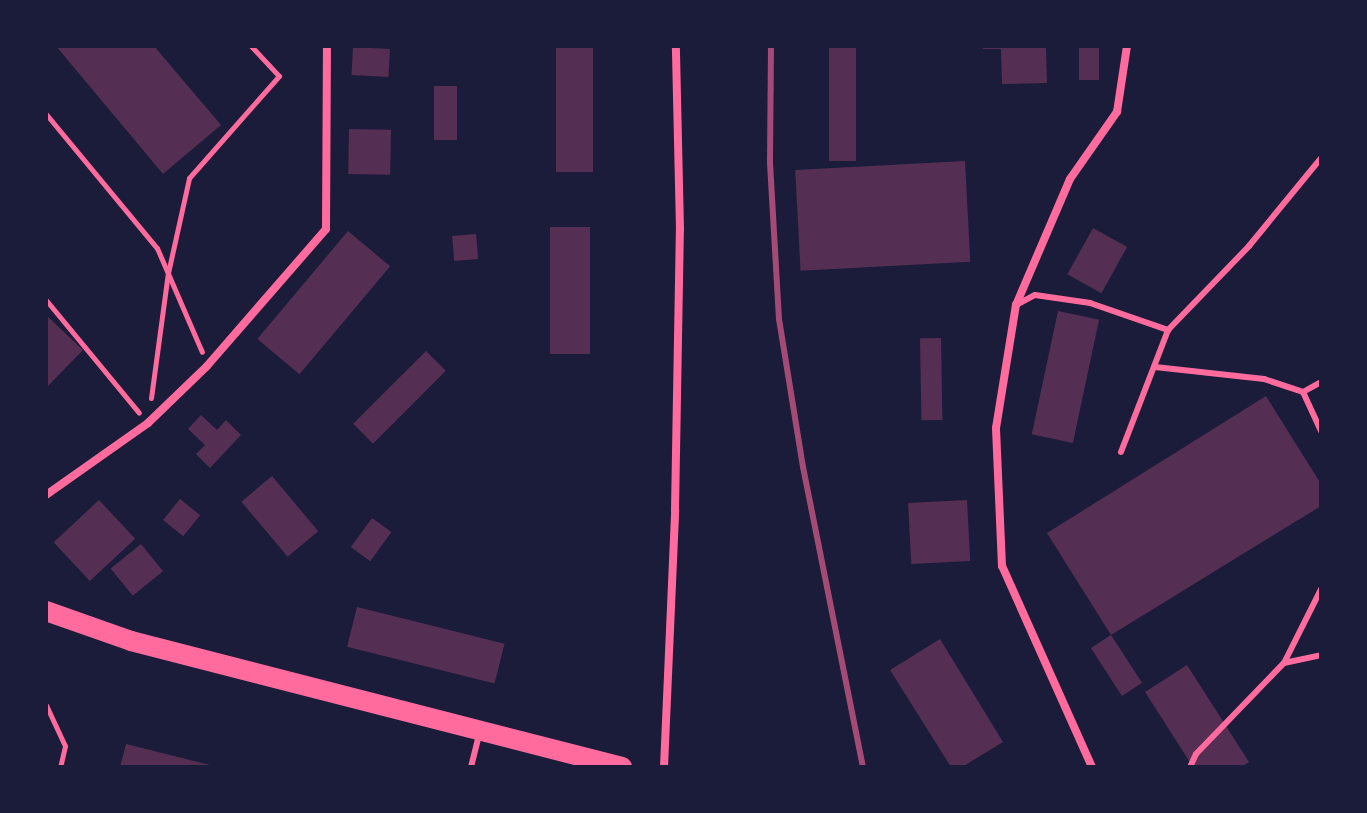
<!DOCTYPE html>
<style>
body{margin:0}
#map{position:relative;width:1367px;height:813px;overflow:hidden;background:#1b1b3a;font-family:"Source Sans 3",sans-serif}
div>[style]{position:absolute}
.building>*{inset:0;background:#542f53;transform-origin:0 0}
.path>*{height:5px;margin:-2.5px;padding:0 2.5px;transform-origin:2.5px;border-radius:2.5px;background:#ff6b9d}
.service>*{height:6px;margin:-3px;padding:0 3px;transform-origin:3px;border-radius:3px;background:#ff6b9d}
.minor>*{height:8px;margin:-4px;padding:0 4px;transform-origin:4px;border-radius:4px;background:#ff6b9d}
.primary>*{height:20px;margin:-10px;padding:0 10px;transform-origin:10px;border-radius:10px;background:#ff6b9d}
.rail>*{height:6px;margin:-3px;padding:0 3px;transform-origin:3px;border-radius:3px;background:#a44b75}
span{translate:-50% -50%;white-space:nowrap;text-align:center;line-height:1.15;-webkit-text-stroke:8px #1b1b3a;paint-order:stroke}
.frame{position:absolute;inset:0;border:48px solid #1b1b3a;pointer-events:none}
</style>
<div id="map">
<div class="building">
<i style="clip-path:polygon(56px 46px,154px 46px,221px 125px,163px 174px)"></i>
<i style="left:556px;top:46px;width:37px;height:126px"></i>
<i style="left:829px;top:46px;width:27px;height:115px"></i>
<i style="clip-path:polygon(983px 46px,1046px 46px,1047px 83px,1002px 84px,1001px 49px,983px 49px)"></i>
<i style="left:1079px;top:46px;width:20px;height:34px"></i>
<i style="left:353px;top:47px;width:37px;height:28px;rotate:3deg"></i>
<i style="left:434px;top:86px;width:23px;height:54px"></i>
<i style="left:349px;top:129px;width:42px;height:45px;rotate:1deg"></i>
<i style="left:965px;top:161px;width:101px;height:170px;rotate:87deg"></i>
<i style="left:550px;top:227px;width:40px;height:127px"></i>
<i style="left:1093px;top:228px;width:39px;height:53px;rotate:29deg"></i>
<i style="left:348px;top:231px;width:55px;height:141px;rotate:40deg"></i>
<i style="left:476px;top:234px;width:25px;height:24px;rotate:85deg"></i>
<i style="left:1058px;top:311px;width:42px;height:126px;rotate:12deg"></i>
<i style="clip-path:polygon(46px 315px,83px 350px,46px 388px)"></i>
<i style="left:941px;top:338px;width:82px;height:21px;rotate:89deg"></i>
<i style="left:426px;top:351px;width:28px;height:103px;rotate:45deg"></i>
<i style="clip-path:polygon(1266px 396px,1321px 484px,1321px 506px,1111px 635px,1047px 533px)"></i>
<i style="clip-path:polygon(201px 415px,217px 430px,226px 420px,241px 435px,210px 468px,196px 454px,205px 445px,188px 429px)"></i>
<i style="left:272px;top:476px;width:72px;height:40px;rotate:50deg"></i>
<i style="left:180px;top:499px;width:26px;height:27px;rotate:39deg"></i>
<i style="left:99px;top:500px;width:53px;height:62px;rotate:47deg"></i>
<i style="left:967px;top:500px;width:61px;height:59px;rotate:87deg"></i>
<i style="left:372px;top:518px;width:24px;height:36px;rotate:36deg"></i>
<i style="left:141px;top:544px;width:35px;height:39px;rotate:51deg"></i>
<i style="left:357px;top:607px;width:152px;height:41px;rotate:14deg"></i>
<i style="left:1111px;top:635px;width:57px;height:24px;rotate:57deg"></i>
<i style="clip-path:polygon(940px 639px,1003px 742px,962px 767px,951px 767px,890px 670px)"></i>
<i style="clip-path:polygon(1187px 665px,1249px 762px,1241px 767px,1193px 767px,1145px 692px)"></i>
<i style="clip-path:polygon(126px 744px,214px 766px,214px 767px,120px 767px)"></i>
</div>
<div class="path">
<i style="left:46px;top:114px;width:174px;rotate:50.4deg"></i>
<i style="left:157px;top:248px;width:113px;rotate:66.6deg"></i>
<i style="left:46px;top:300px;width:146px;rotate:50.5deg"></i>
<i style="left:151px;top:398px;width:126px;rotate:-82.3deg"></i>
<i style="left:168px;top:273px;width:97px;rotate:-77.5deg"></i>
<i style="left:189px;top:178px;width:136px;rotate:-48.6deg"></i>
<i style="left:279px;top:76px;width:41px;rotate:-133deg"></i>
<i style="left:46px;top:705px;width:45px;rotate:65.1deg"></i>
<i style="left:65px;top:746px;width:22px;rotate:103deg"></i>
</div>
<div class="service">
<i style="left:1016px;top:305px;width:21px;rotate:-28deg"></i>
<i style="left:1035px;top:295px;width:56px;rotate:8.3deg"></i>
<i style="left:1090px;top:303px;width:83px;rotate:19.1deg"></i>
<i style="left:1155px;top:367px;width:110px;rotate:6.3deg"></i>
<i style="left:1264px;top:379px;width:41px;rotate:18.4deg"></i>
<i style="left:1303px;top:392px;width:43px;rotate:65.2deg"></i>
<i style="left:1303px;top:392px;width:21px;rotate:-29deg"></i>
<i style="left:1121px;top:452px;width:131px;rotate:-68.9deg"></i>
<i style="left:1168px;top:330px;width:117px;rotate:-46deg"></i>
<i style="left:1249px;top:246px;width:114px;rotate:-50.7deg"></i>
<i style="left:1284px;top:663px;width:38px;rotate:-12deg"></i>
<i style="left:471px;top:767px;width:32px;rotate:-76deg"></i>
<i style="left:1190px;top:767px;width:14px;rotate:-65deg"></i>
<i style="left:1196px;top:754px;width:127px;rotate:-46deg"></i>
<i style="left:1284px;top:663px;width:83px;rotate:-63.4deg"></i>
</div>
<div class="minor">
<i style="left:46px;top:495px;width:125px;rotate:-35.2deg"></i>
<i style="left:148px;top:423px;width:82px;rotate:-44deg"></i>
<i style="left:207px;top:366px;width:181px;rotate:-49deg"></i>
<i style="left:326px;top:229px;width:183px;rotate:-89.7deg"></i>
<i style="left:664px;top:767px;width:257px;rotate:-87.5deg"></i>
<i style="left:675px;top:510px;width:281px;rotate:-89deg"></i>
<i style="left:680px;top:229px;width:183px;rotate:-91.3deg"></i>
<i style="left:1092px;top:767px;width:220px;rotate:-114.1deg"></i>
<i style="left:1002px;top:566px;width:138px;rotate:-92.5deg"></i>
<i style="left:996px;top:428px;width:125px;rotate:-80.8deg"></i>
<i style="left:1016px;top:305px;width:137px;rotate:-66.8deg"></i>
<i style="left:1070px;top:179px;width:82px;rotate:-55deg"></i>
<i style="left:1117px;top:112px;width:67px;rotate:-81.4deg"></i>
</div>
<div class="primary">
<i style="left:46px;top:611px;width:90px;rotate:19.4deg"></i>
<i style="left:131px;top:641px;width:507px;rotate:14.39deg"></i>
</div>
<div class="rail">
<i style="left:771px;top:46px;width:117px;rotate:90.5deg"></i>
<i style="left:770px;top:163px;width:156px;rotate:86.7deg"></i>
<i style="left:779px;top:319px;width:150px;rotate:80.8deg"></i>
<i style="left:803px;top:467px;width:306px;rotate:78.7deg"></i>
</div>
<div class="frame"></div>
</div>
